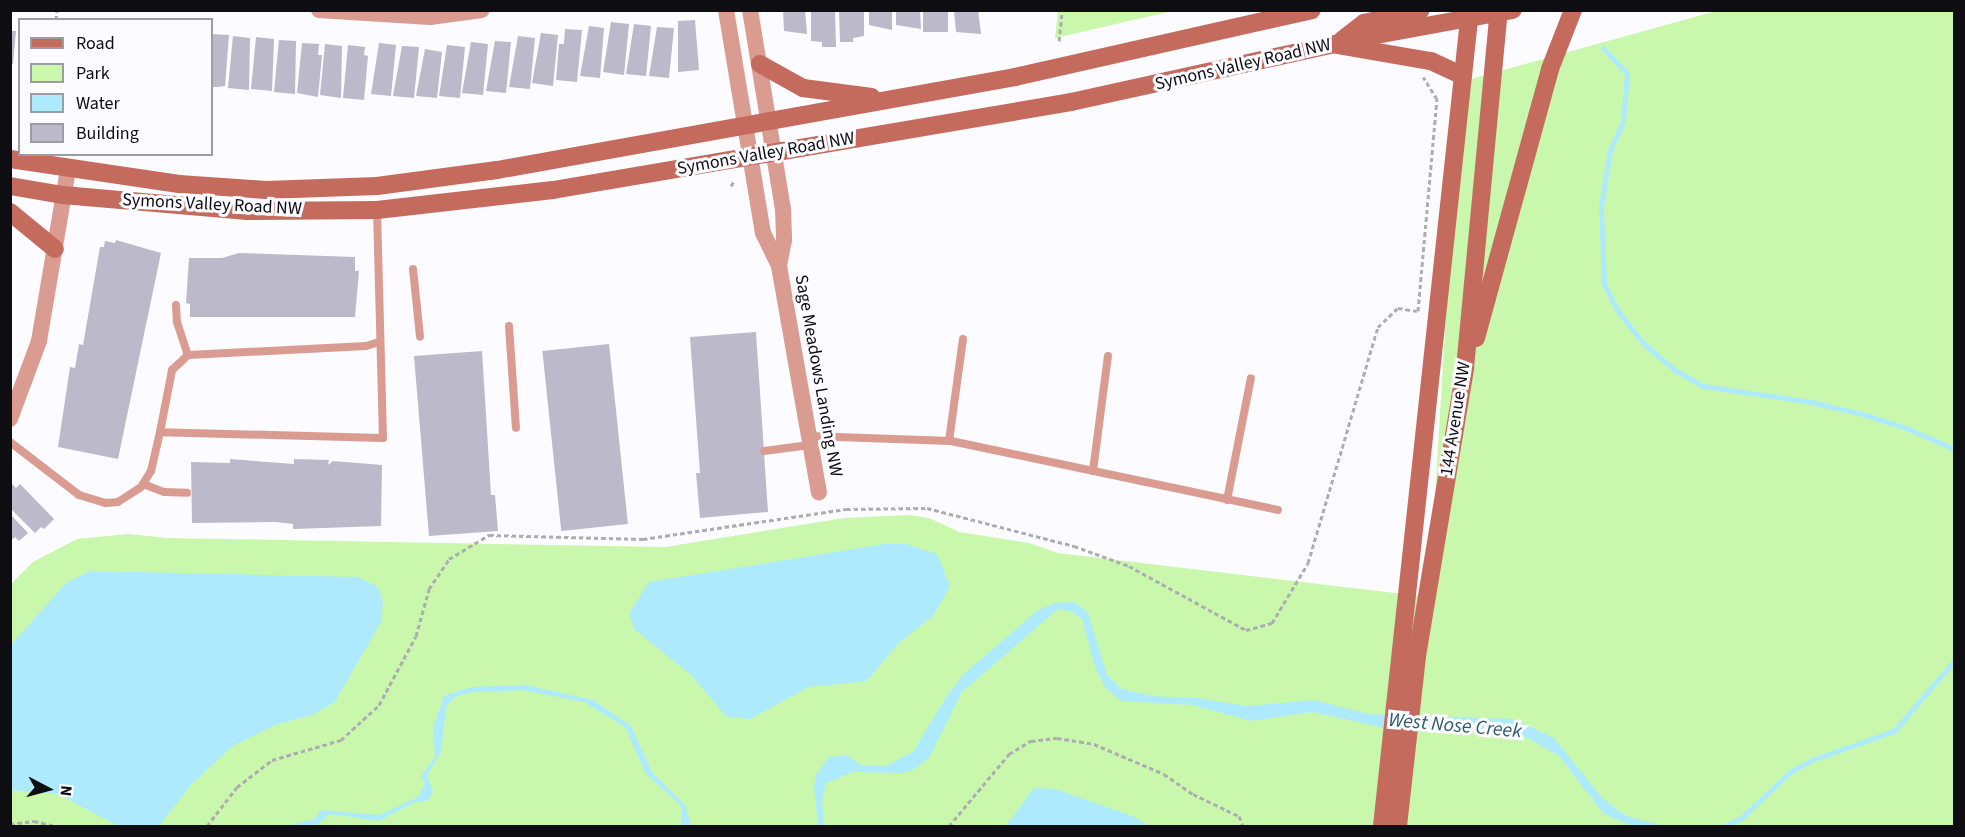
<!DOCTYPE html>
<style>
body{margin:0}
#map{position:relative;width:1965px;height:837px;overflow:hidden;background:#fcfbff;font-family:"Source Sans 3",sans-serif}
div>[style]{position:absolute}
.green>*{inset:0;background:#c9f8ad}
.water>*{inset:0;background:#aeeafd}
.stream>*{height:5px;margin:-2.5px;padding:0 2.5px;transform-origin:2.5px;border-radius:2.5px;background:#aeeafd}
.building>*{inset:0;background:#bcb9ca;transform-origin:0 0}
.path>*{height:3px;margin-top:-1.5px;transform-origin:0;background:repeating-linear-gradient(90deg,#adacb0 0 4.5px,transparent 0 7.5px)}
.lane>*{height:8px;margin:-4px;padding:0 4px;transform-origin:4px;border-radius:4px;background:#da9c91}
.street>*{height:16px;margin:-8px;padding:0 8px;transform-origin:8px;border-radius:8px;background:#da9c91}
.secondary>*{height:18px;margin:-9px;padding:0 9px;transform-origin:9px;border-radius:9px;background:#c46b5d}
span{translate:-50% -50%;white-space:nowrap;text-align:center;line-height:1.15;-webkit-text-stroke:6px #fcfbff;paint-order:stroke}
.street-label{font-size:18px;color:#0e0d12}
.water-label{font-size:20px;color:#2e5d6b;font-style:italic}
.frame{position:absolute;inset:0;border:12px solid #0e0d12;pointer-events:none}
.legend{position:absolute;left:18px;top:18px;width:195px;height:138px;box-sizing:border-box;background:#fcfbff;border:2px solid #9d9ca0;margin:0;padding:8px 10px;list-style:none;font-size:18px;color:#0e0d12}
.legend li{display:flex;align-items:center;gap:12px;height:30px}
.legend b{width:30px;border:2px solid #9d9ca0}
.north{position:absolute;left:18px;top:759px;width:60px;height:60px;-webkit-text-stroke:4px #fcfbff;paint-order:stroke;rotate:96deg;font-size:16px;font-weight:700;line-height:24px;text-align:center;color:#0e0d12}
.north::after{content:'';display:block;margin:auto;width:21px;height:27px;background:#0e0d12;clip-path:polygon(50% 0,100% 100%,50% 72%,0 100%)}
</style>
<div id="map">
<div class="green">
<i style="clip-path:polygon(1058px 11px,1058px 10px,1173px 11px,1055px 38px)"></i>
<i style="clip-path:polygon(1716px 11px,1954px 11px,1954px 826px,11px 826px,10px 585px,33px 562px,77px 539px,128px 534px,167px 538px,665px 547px,844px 518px,910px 515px,929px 518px,959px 532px,1029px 543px,1058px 553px,1429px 597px,1460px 82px)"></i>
</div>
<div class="water">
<i style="clip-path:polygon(884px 544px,906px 544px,937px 554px,950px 586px,934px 615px,898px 644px,867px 681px,809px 687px,750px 719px,727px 717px,691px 675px,634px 629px,629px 613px,649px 582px)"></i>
<i style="clip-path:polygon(90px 571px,358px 577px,378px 587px,383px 602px,381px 622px,335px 702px,312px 715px,275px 725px,231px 747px,191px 785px,159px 826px,118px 826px,58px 794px,11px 790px,11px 645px,66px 583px)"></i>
<i style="clip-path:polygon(1075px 602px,1088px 613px,1107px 675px,1122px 689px,1152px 696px,1197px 698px,1247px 706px,1314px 700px,1368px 714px,1515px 719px,1554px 738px,1602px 798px,1625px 815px,1644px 821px,1643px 826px,1632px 826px,1604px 814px,1559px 756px,1515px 731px,1385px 728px,1312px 712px,1251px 721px,1192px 705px,1121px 701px,1105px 687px,1095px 667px,1082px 619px,1073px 612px,1058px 609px,962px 692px,929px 758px,915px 769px,902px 773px,853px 772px,826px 783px,822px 801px,824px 826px,818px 826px,814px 787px,816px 775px,829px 757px,847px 755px,862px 766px,885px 766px,913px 752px,948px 694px,965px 673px,1038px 610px,1055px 603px)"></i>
<i style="clip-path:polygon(526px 685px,593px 700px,631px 726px,652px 772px,685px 805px,691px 826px,681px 826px,682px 807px,646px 774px,625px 727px,584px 702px,521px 690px,472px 692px,455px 697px,446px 707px,441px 753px,427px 775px,433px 792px,427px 801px,415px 802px,379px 821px,330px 814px,315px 826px,288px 826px,314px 819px,321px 810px,379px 815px,418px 797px,425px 783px,421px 776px,435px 757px,433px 727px,444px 696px,471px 687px)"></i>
<i style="clip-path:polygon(1034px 788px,1055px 789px,1132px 816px,1150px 826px,1006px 826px)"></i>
</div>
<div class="stream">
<i style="left:1603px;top:48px;width:35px;rotate:47deg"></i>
<i style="left:1627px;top:74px;width:48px;rotate:94.8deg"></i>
<i style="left:1623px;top:122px;width:31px;rotate:115deg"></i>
<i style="left:1610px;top:150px;width:57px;rotate:99.1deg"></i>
<i style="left:1601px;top:206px;width:78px;rotate:87.8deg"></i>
<i style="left:1604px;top:284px;width:29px;rotate:63deg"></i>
<i style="left:1617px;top:310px;width:42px;rotate:51.8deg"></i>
<i style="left:1643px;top:343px;width:43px;rotate:40.3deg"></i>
<i style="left:1676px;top:371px;width:31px;rotate:29deg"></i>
<i style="left:1703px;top:386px;width:109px;rotate:8.4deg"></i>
<i style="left:1811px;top:402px;width:52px;rotate:13.2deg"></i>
<i style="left:1862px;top:414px;width:46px;rotate:17.7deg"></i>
<i style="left:1906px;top:428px;width:52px;rotate:23.6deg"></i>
<i style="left:1638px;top:822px;width:19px;rotate:12deg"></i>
<i style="left:1724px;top:826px;width:17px;rotate:-24deg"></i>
<i style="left:1740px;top:819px;width:69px;rotate:-43.2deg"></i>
<i style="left:1790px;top:772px;width:25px;rotate:-29deg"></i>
<i style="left:1812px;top:760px;width:87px;rotate:-19.5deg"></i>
<i style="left:1894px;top:731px;width:92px;rotate:-49.4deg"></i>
</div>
<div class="building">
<i style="clip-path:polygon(783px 10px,805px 10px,807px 34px,784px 31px)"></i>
<i style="clip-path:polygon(811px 10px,835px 10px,836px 47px,822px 47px,822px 42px,811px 41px)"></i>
<i style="clip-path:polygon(839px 10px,864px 10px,864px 36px,853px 38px,853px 42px,840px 42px)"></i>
<i style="clip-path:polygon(869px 10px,892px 10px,892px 30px,869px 25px)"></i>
<i style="clip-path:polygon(896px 10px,920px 10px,921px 29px,896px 25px)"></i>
<i style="left:923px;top:10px;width:25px;height:22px"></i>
<i style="clip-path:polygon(954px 10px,978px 10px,981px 34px,956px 32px)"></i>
<i style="clip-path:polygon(695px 20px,699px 70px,678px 72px,678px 21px)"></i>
<i style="clip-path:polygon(611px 22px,629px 24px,624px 75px,603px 72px)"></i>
<i style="clip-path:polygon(634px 24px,651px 26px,646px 76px,626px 74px)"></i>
<i style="clip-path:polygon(589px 26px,604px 28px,600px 78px,580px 76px)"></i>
<i style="clip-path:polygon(657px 27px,674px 28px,669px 78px,649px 76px)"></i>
<i style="clip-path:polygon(565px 29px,582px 30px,577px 82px,556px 80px,559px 44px,564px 44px)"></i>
<i style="clip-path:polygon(10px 31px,16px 31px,13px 64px,10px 64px)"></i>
<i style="clip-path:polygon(541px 33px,558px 35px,553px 86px,532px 83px)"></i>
<i style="clip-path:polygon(212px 34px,229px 35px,225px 86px,217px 87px,212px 87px)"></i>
<i style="clip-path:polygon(233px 36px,250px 38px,249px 90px,228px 88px)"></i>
<i style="clip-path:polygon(518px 36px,535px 38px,530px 89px,509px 87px)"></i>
<i style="clip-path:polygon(256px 37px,274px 39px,272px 91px,251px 89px)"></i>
<i style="clip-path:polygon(279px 40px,296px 41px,295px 94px,274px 92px)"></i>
<i style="clip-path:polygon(495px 41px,511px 42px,506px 93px,486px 91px)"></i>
<i style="clip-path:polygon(471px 42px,488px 44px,483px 95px,462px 93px)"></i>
<i style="clip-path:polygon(302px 43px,319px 44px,318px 55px,322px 55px,318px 97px,297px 93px)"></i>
<i style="clip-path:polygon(379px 43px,396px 45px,391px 96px,371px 94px)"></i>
<i style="clip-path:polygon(325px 44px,342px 46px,341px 98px,320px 95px)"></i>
<i style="clip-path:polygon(348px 45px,365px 47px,364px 55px,368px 56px,364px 100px,343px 98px)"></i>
<i style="clip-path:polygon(447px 45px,465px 47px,460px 98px,439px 96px)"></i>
<i style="clip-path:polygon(402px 46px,419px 47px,414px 98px,393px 96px)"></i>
<i style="clip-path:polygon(425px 49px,442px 52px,437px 98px,416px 96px)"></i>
<i style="clip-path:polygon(116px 240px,161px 253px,118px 459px,58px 447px,70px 367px,75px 368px,79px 344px,83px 345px,100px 247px,104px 247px,105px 241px,115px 243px)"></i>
<i style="clip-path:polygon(239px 253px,355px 257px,355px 271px,359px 271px,355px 317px,190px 317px,190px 304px,186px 303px,189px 258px,222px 258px)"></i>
<i style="clip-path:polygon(756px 332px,768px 512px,700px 518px,696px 473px,700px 473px,690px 337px)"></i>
<i style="left:609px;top:344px;width:181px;height:67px;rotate:84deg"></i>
<i style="clip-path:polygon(482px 351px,491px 495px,495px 495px,498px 531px,429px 536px,414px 356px)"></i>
<i style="clip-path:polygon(230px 459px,294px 464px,294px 459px,329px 460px,328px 465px,333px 461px,382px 465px,381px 526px,293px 529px,293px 524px,276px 522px,192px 523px,191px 462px,230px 463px)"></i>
<i style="clip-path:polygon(10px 482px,16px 488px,20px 484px,54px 519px,44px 529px,41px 527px,35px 533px,10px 508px)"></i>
<i style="clip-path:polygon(10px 514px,28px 533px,19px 541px,15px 537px,10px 541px)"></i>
</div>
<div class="path">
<i style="left:56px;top:20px;width:10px;rotate:-84deg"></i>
<i style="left:1059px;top:41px;width:31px;rotate:-84deg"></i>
<i style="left:731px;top:186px;width:6px;rotate:-59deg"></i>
<i style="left:1418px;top:311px;width:213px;rotate:-84.9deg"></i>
<i style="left:1437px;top:99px;width:26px;rotate:-122deg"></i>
<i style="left:10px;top:824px;width:24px;rotate:-7deg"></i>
<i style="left:34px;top:821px;width:22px;rotate:13deg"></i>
<i style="left:207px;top:826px;width:49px;rotate:-52.4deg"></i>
<i style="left:237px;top:787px;width:44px;rotate:-37.6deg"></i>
<i style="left:272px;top:760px;width:72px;rotate:-16.2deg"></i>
<i style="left:341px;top:740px;width:52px;rotate:-42.6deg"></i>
<i style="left:379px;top:705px;width:78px;rotate:-61.8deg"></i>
<i style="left:416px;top:636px;width:49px;rotate:-74.5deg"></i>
<i style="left:429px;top:589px;width:36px;rotate:-56deg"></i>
<i style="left:449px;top:559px;width:47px;rotate:-31deg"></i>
<i style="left:489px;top:535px;width:154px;rotate:1.5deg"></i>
<i style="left:643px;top:539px;width:205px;rotate:-8.4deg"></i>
<i style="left:846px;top:509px;width:81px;rotate:-0.7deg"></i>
<i style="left:927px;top:508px;width:152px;rotate:14.5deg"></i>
<i style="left:1074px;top:546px;width:59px;rotate:20deg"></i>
<i style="left:1129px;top:566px;width:133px;rotate:28.7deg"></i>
<i style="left:1246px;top:630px;width:27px;rotate:-15deg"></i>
<i style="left:1272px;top:623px;width:70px;rotate:-59deg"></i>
<i style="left:1308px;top:563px;width:246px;rotate:-73.5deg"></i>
<i style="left:1378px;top:327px;width:28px;rotate:-44deg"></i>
<i style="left:1398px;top:308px;width:20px;rotate:9deg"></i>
<i style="left:949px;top:826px;width:94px;rotate:-50.2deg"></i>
<i style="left:1009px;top:754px;width:26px;rotate:-31deg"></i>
<i style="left:1031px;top:741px;width:26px;rotate:-7deg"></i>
<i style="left:1057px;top:738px;width:37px;rotate:9deg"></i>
<i style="left:1094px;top:744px;width:76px;rotate:23.2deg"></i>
<i style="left:1164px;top:774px;width:35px;rotate:35deg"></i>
<i style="left:1193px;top:794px;width:51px;rotate:25.6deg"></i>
<i style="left:1239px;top:816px;width:11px;rotate:68deg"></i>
</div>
<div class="lane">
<i style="left:377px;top:210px;width:228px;rotate:88.5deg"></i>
<i style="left:383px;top:438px;width:223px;rotate:-178.5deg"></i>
<i style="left:160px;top:432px;width:63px;rotate:-79deg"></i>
<i style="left:172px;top:370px;width:22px;rotate:-43deg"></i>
<i style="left:188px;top:355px;width:178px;rotate:-2.9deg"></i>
<i style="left:366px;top:346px;width:14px;rotate:-17deg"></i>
<i style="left:413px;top:269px;width:68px;rotate:84.1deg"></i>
<i style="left:176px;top:305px;width:17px;rotate:87deg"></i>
<i style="left:177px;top:322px;width:35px;rotate:72deg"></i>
<i style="left:509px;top:326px;width:102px;rotate:86.1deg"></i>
<i style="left:809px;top:436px;width:142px;rotate:2deg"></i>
<i style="left:951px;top:441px;width:334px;rotate:11.9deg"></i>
<i style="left:949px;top:441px;width:103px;rotate:-82.2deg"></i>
<i style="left:10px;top:442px;width:87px;rotate:37.5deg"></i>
<i style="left:79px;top:495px;width:28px;rotate:17deg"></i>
<i style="left:106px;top:503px;width:12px;rotate:-5deg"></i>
<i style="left:118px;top:502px;width:27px;rotate:-33deg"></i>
<i style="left:141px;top:487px;width:19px;rotate:-58deg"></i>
<i style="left:151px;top:471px;width:40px;rotate:-77deg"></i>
<i style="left:764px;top:451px;width:46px;rotate:-7.4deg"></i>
<i style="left:1093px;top:471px;width:116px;rotate:-82.6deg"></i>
<i style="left:143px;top:484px;width:22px;rotate:21deg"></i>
<i style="left:164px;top:492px;width:23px;rotate:2deg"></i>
<i style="left:1227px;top:500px;width:124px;rotate:-78.9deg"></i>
</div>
<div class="street">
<i style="left:319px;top:10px;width:111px;rotate:3.6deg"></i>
<i style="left:430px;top:17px;width:52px;rotate:-7.7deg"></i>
<i style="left:726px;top:10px;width:226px;rotate:80.6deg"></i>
<i style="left:763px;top:233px;width:37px;rotate:64deg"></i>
<i style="left:779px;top:266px;width:230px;rotate:80deg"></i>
<i style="left:750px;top:10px;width:202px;rotate:80.6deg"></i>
<i style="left:783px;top:209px;width:31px;rotate:88deg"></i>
<i style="left:784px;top:240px;width:26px;rotate:101deg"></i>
<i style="left:10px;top:419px;width:83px;rotate:-69.6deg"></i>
<i style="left:39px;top:341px;width:174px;rotate:-80.4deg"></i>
</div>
<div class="secondary">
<i style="left:1342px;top:40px;width:28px;rotate:-38deg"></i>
<i style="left:1364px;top:23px;width:58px;rotate:-12.8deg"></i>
<i style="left:1337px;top:45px;width:95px;rotate:9.7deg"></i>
<i style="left:1431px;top:61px;width:35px;rotate:25deg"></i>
<i style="left:760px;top:64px;width:49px;rotate:29.2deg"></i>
<i style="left:803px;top:88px;width:69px;rotate:7.5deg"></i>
<i style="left:10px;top:159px;width:171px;rotate:8.4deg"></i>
<i style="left:179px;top:184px;width:87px;rotate:3.9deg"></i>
<i style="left:266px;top:190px;width:111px;rotate:-2.1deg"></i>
<i style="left:377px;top:186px;width:121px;rotate:-7.6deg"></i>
<i style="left:497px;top:170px;width:526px;rotate:-10.18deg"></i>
<i style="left:1015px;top:77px;width:304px;rotate:-12.7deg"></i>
<i style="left:10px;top:186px;width:54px;rotate:9.6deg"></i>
<i style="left:63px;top:195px;width:185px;rotate:5deg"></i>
<i style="left:247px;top:211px;width:130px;rotate:-0.4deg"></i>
<i style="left:377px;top:210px;width:177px;rotate:-6.5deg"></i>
<i style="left:553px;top:190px;width:525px;rotate:-9.64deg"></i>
<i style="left:1071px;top:102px;width:307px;rotate:-12.4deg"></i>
<i style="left:1371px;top:36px;width:144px;rotate:-10.4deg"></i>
<i style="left:10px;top:212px;width:58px;rotate:39.4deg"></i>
<i style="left:1476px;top:338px;width:279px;rotate:-74.6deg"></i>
<i style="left:1550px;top:69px;width:63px;rotate:-68.7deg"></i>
<i style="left:1382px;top:826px;width:821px;rotate:-83.84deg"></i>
<i style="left:1398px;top:826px;width:171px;rotate:-83.6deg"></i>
<i style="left:1417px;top:656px;width:292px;rotate:-80.5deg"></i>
<i style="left:1465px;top:368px;width:360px;rotate:-84.6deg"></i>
</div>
<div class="street-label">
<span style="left:1243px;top:65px;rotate:-13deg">Symons Valley Road NW</span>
<span style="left:766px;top:154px;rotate:-10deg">Symons Valley Road NW</span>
<span style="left:212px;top:205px;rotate:3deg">Symons Valley Road NW</span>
<span style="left:818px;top:376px;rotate:80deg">Sage Meadows Landing NW</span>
<span style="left:1456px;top:419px;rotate:-81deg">144 Avenue NW</span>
</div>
<div class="water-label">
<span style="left:1455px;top:726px;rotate:5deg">West Nose Creek</span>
</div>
<div class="frame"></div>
<ul class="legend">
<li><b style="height:8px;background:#c46b5d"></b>Road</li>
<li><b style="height:16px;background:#c9f8ad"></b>Park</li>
<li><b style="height:16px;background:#aeeafd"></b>Water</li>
<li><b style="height:16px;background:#bcb9ca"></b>Building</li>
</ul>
<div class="north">N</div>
</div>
